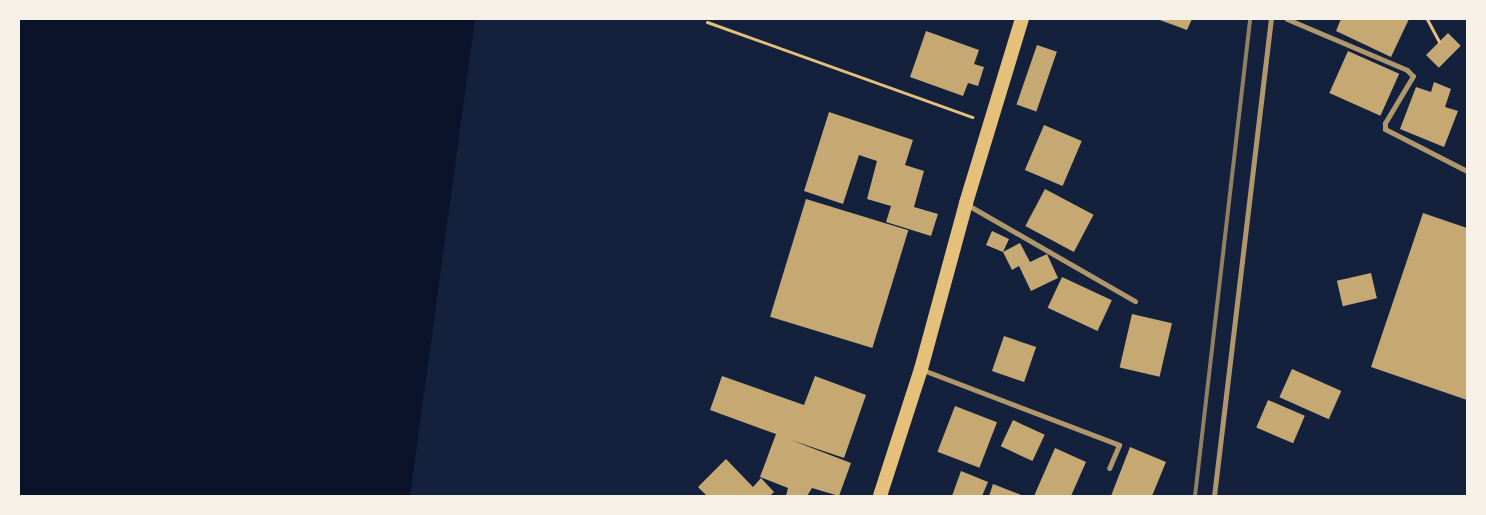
<!DOCTYPE html>
<style>
body{margin:0}
#map{position:relative;width:1486px;height:515px;overflow:hidden;background:#14213d;font-family:Poppins,sans-serif}
div>[style]{position:absolute}
.water>*{inset:0;background:#0b132b}
.building>*{inset:0;background:#c6a872;transform-origin:0 0}
.path>*{height:3px;margin:-1.5px;padding:0 1.5px;transform-origin:1.5px;border-radius:1.5px;background:#e5c07b}
.minor>*{height:5px;margin:-2.5px;padding:0 2.5px;transform-origin:2.5px;border-radius:2.5px;background:#b1986c}
.trunk>*{height:14px;margin:-7px;padding:0 7px;transform-origin:7px;border-radius:7px;background:#e5c07b}
.rail>*{height:4px;margin:-2px;padding:0 2px;transform-origin:2px;border-radius:2px;background:#918062}
span{translate:-50% -50%;white-space:nowrap;text-align:center;line-height:1.15;-webkit-text-stroke:4.5px #f6f1e7;paint-order:stroke}
.frame{position:absolute;inset:0;border:20px solid #f6f1e7;pointer-events:none}
</style>
<div id="map">
<div class="water">
<i style="clip-path:polygon(19px 19px,475px 19px,410px 496px,19px 496px)"></i>
</div>
<div class="building">
<i style="clip-path:polygon(1157px 19px,1192px 19px,1187px 30px)"></i>
<i style="clip-path:polygon(1341px 19px,1409px 19px,1391px 57px,1336px 31px)"></i>
<i style="clip-path:polygon(926px 31px,979px 50px,974px 64px,984px 67px,978px 86px,968px 83px,963px 96px,910px 77px)"></i>
<i style="left:1448px;top:33px;width:18px;height:31px;rotate:45deg"></i>
<i style="left:1037px;top:45px;width:21px;height:63px;rotate:19deg"></i>
<i style="left:1348px;top:51px;width:56px;height:46px;rotate:24deg"></i>
<i style="clip-path:polygon(1434px 82px,1451px 89px,1445px 107px,1458px 111px,1444px 147px,1400px 129px,1416px 87px,1431px 92px)"></i>
<i style="clip-path:polygon(829px 112px,913px 140px,905px 165px,924px 171px,914px 207px,938px 214px,931px 236px,886px 222px,891px 206px,867px 199px,877px 161px,859px 155px,843px 204px,804px 191px)"></i>
<i style="left:1044px;top:125px;width:41px;height:49px;rotate:23deg"></i>
<i style="left:1045px;top:189px;width:55px;height:42px;rotate:28deg"></i>
<i style="left:806px;top:199px;width:107px;height:123px;rotate:17deg"></i>
<i style="clip-path:polygon(1423px 213px,1467px 228px,1467px 400px,1371px 367px)"></i>
<i style="clip-path:polygon(992px 231px,1009px 239px,1003px 252px,1020px 243px,1030px 262px,1047px 254px,1058px 278px,1031px 291px,1019px 266px,1012px 270px,1003px 252px,986px 245px)"></i>
<i style="left:1371px;top:273px;width:26px;height:35px;rotate:77deg"></i>
<i style="left:1062px;top:277px;width:55px;height:34px;rotate:25deg"></i>
<i style="left:1132px;top:314px;width:41px;height:55px;rotate:13deg"></i>
<i style="left:1004px;top:336px;width:34px;height:37px;rotate:19deg"></i>
<i style="left:1292px;top:369px;width:54px;height:31px;rotate:24deg"></i>
<i style="clip-path:polygon(722px 376px,804px 405px,815px 376px,866px 395px,844px 458px,791px 440px,851px 463px,839px 496px,812px 488px,807px 496px,786px 496px,788px 488px,760px 477px,776px 434px,710px 410px)"></i>
<i style="left:1268px;top:400px;width:40px;height:30px;rotate:23deg"></i>
<i style="left:955px;top:406px;width:45px;height:49px;rotate:21deg"></i>
<i style="left:1013px;top:420px;width:35px;height:29px;rotate:25deg"></i>
<i style="clip-path:polygon(1130px 447px,1166px 462px,1152px 496px,1111px 496px)"></i>
<i style="clip-path:polygon(1055px 448px,1086px 462px,1071px 496px,1034px 496px)"></i>
<i style="clip-path:polygon(726px 459px,753px 487px,761px 478px,774px 492px,770px 496px,707px 496px,698px 487px)"></i>
<i style="clip-path:polygon(961px 471px,988px 482px,982px 496px,952px 496px)"></i>
<i style="clip-path:polygon(993px 484px,1024px 496px,989px 496px)"></i>
</div>
<div class="path">
<i style="left:1427px;top:19px;width:26px;rotate:62deg"></i>
<i style="left:707px;top:22px;width:282px;rotate:19.7deg"></i>
</div>
<div class="minor">
<i style="left:1287px;top:19px;width:130px;rotate:23deg"></i>
<i style="left:1407px;top:70px;width:8px;rotate:45deg"></i>
<i style="left:1413px;top:76px;width:55px;rotate:120.8deg"></i>
<i style="left:1385px;top:123px;width:6px;rotate:90deg"></i>
<i style="left:1385px;top:129px;width:92px;rotate:27.1deg"></i>
<i style="left:966px;top:204px;width:195px;rotate:29.9deg"></i>
<i style="left:923px;top:370px;width:210px;rotate:20.9deg"></i>
<i style="left:1119px;top:445px;width:25px;rotate:113deg"></i>
<i style="left:1214px;top:496px;width:480px;rotate:-83.2deg"></i>
</div>
<div class="trunk">
<i style="left:880px;top:496px;width:133px;rotate:-72.1deg"></i>
<i style="left:921px;top:369px;width:172px;rotate:-74.8deg"></i>
<i style="left:966px;top:203px;width:192px;rotate:-73.1deg"></i>
</div>
<div class="rail">
<i style="left:1195px;top:496px;width:480px;rotate:-83.4deg"></i>
</div>
<div class="frame"></div>
</div>
